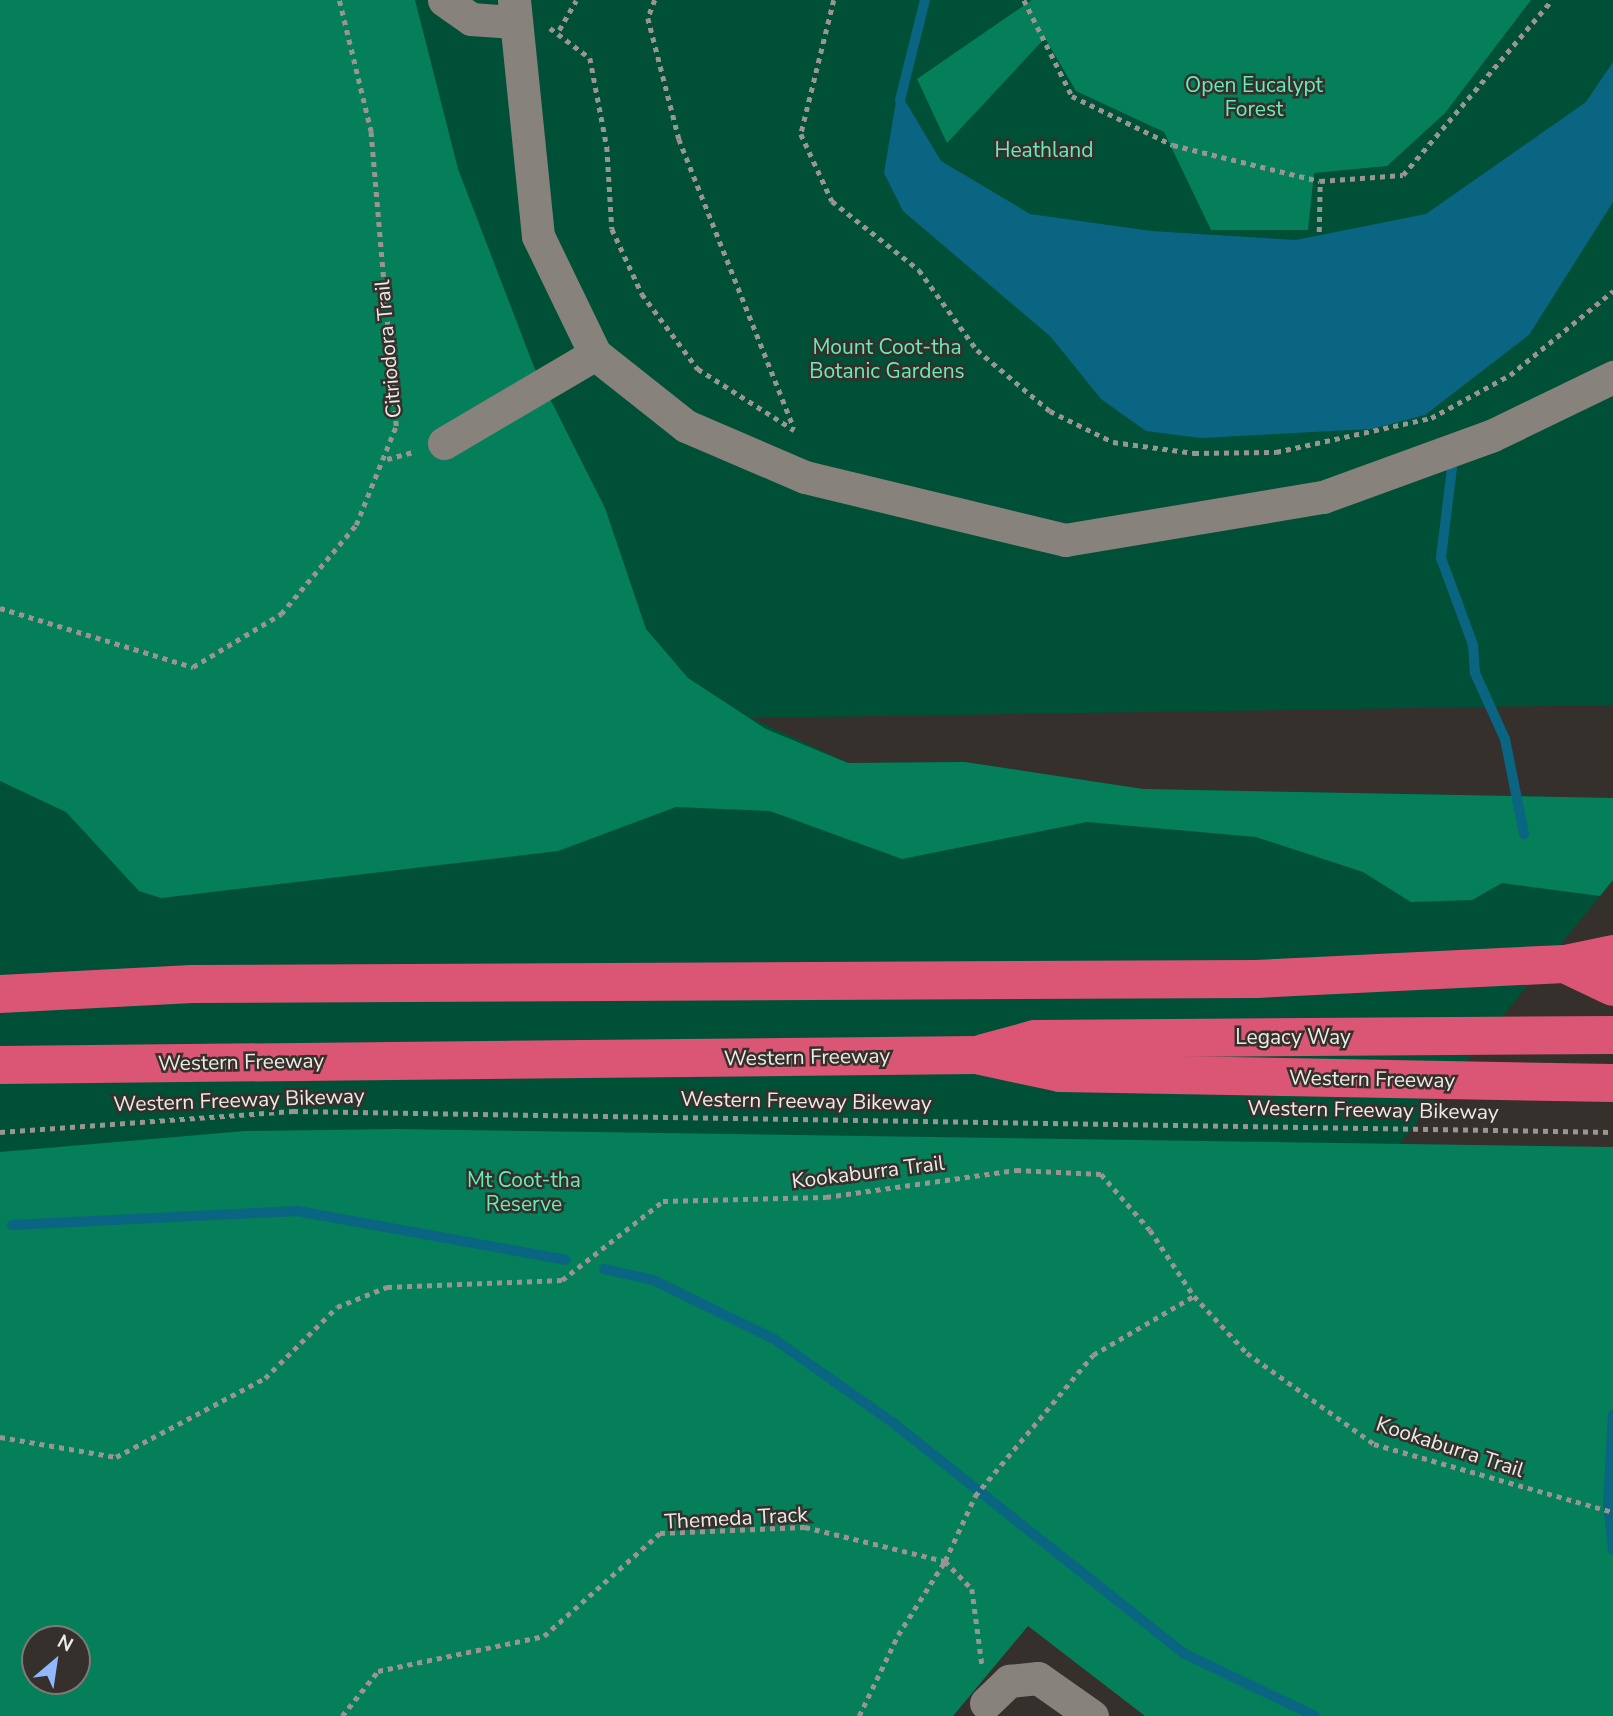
<!DOCTYPE html>
<style>
body{margin:0}
#map{position:relative;width:1613px;height:1716px;overflow:hidden;background:#35302b;font-family:"Nunito Sans",sans-serif}
div>[style]{position:absolute}
.green>*{inset:0;background:#005037}
.forest>*{inset:0;background:#057e5a}
.water>*{inset:0;background:#096581}
.stream>*{height:10px;margin:-5px;padding:0 5px;transform-origin:5px;border-radius:5px;background:#096581}
.path>*{height:4.5px;margin-top:-2.25px;transform-origin:0;background:repeating-linear-gradient(90deg,#999591 0 5px,transparent 0 10px)}
.minor>*{height:33px;margin:-16.5px;padding:0 16.5px;transform-origin:16.5px;border-radius:16.5px;background:#88827c}
.highway>*{height:38px;margin:-19px;padding:0 19px;transform-origin:19px;border-radius:19px;background:#da5674}
span{translate:-50% -50%;white-space:nowrap;text-align:center;line-height:1.15;-webkit-text-stroke:5px #35302b;paint-order:stroke}
.park-label{font-size:21px;color:#68edb9}
.street-label{font-size:21px;color:#eeeae7}
.north{position:absolute;left:21px;top:1625px;width:70px;height:70px;box-sizing:border-box;background:#35302b;border:2px solid #7f7a76;border-radius:50%;rotate:29deg;font-size:19px;font-weight:700;line-height:28px;text-align:center;color:#eeeae7}
.north::after{content:'';display:block;margin:auto;width:24px;height:32px;background:#91b8fd;clip-path:polygon(50% 0,100% 100%,50% 72%,0 100%)}
</style>
<div id="map">
<div class="green">
<i style="clip-path:polygon(evenodd,0 0,1613px 0,1613px 705px,751px 718px,848px 763px,965px 762px,1143px 789px,1613px 798px,1613px 880px,1305px 1261px,1613px 1716px,1029px 1601px,0 1716px,0 0,35px 1639px,77px 1639px,77px 1681px,35px 1681px,35px 1639px)"></i>
</div>
<div class="forest">
<i style="clip-path:polygon(0 0,415px 0,458px 169px,534px 367px,605px 508px,646px 629px,688px 678px,766px 729px,848px 763px,965px 762px,1143px 789px,1613px 798px,1613px 880px,1600px 896px,1502px 883px,1472px 900px,1411px 902px,1363px 872px,1256px 837px,1087px 822px,902px 859px,770px 811px,676px 807px,558px 851px,161px 898px,139px 891px,66px 812px,0 781px)"></i>
<i style="clip-path:polygon(1032px 0,1531px 0,1445px 113px,1387px 166px,1314px 173px,1308px 230px,1211px 230px,1164px 132px,1076px 91px,1045px 38px,947px 143px,917px 79px)"></i>
<i style="clip-path:polygon(evenodd,396px 1129px,1613px 1147px,1613px 1716px,1145px 1716px,1028px 1626px,953px 1716px,0 1716px,0 1152px,245px 1131px,396px 1129px,35px 1639px,77px 1639px,77px 1681px,35px 1681px,35px 1639px)"></i>
</div>
<div class="water">
<i style="clip-path:polygon(1613px 62px,1613px 202px,1529px 335px,1425px 415px,1372px 429px,1201px 438px,1146px 431px,1101px 399px,1051px 337px,903px 211px,884px 173px,898px 89px,941px 161px,1030px 214px,1151px 231px,1296px 240px,1426px 214px,1586px 102px)"></i>
</div>
<div class="stream">
<i style="left:900px;top:100px;width:103px;rotate:-76deg"></i>
<i style="left:1452px;top:468px;width:91px;rotate:97deg"></i>
<i style="left:1441px;top:558px;width:93px;rotate:69.8deg"></i>
<i style="left:1473px;top:645px;width:28px;rotate:86deg"></i>
<i style="left:1475px;top:673px;width:72px;rotate:65.6deg"></i>
<i style="left:1505px;top:739px;width:97px;rotate:78.7deg"></i>
<i style="left:12px;top:1225px;width:285px;rotate:-2.8deg"></i>
<i style="left:297px;top:1211px;width:273px;rotate:10.3deg"></i>
<i style="left:604px;top:1269px;width:50px;rotate:12.7deg"></i>
<i style="left:653px;top:1280px;width:135px;rotate:26deg"></i>
<i style="left:774px;top:1339px;width:144px;rotate:35.1deg"></i>
<i style="left:892px;top:1422px;width:372px;rotate:38.4deg"></i>
<i style="left:1183px;top:1653px;width:146px;rotate:25.5deg"></i>
<i style="left:1613px;top:1415px;width:87px;rotate:93.3deg"></i>
<i style="left:1608px;top:1502px;width:48px;rotate:84.1deg"></i>
</div>
<div class="path">
<i style="left:655px;top:0;width:19px;rotate:111deg"></i>
<i style="left:648px;top:18px;width:125px;rotate:75.6deg"></i>
<i style="left:679px;top:139px;width:311px;rotate:68.3deg"></i>
<i style="left:834px;top:0;width:138px;rotate:103.8deg"></i>
<i style="left:801px;top:134px;width:74px;rotate:65.2deg"></i>
<i style="left:832px;top:201px;width:111px;rotate:38.4deg"></i>
<i style="left:919px;top:270px;width:99px;rotate:54.1deg"></i>
<i style="left:977px;top:350px;width:95px;rotate:39.9deg"></i>
<i style="left:1050px;top:411px;width:70px;rotate:26.2deg"></i>
<i style="left:1113px;top:442px;width:82px;rotate:7.7deg"></i>
<i style="left:1194px;top:453px;width:82px;rotate:-0.7deg"></i>
<i style="left:1276px;top:452px;width:159px;rotate:-12.4deg"></i>
<i style="left:1431px;top:418px;width:90px;rotate:-28.6deg"></i>
<i style="left:1510px;top:375px;width:133px;rotate:-39.2deg"></i>
<i style="left:1024px;top:0;width:107px;rotate:63.4deg"></i>
<i style="left:1072px;top:96px;width:112px;rotate:25.9deg"></i>
<i style="left:1173px;top:145px;width:151px;rotate:13.8deg"></i>
<i style="left:1320px;top:181px;width:83px;rotate:-4.1deg"></i>
<i style="left:1403px;top:175px;width:230px;rotate:-49.6deg"></i>
<i style="left:550px;top:28px;width:50px;rotate:36.9deg"></i>
<i style="left:590px;top:58px;width:91px;rotate:79.2deg"></i>
<i style="left:607px;top:147px;width:82px;rotate:86.5deg"></i>
<i style="left:612px;top:229px;width:72px;rotate:65.2deg"></i>
<i style="left:642px;top:294px;width:94px;rotate:53.3deg"></i>
<i style="left:698px;top:369px;width:114px;rotate:32.4deg"></i>
<i style="left:559px;top:30px;width:34px;rotate:-60deg"></i>
<i style="left:1319px;top:232px;width:51px;rotate:-88.9deg"></i>
<i style="left:387px;top:459px;width:27px;rotate:-15deg"></i>
<i style="left:0;top:608px;width:202px;rotate:17deg"></i>
<i style="left:193px;top:667px;width:103px;rotate:-31.1deg"></i>
<i style="left:281px;top:614px;width:116px;rotate:-49.9deg"></i>
<i style="left:356px;top:525px;width:107px;rotate:-68deg"></i>
<i style="left:396px;top:426px;width:295px;rotate:-94.9deg"></i>
<i style="left:371px;top:132px;width:136px;rotate:-103.6deg"></i>
<i style="left:0;top:1132px;width:294px;rotate:-4.1deg"></i>
<i style="left:293px;top:1111px;width:1320px;rotate:0.91deg"></i>
<i style="left:0;top:1437px;width:118px;rotate:9.8deg"></i>
<i style="left:116px;top:1457px;width:169px;rotate:-27.9deg"></i>
<i style="left:265px;top:1378px;width:101px;rotate:-44.6deg"></i>
<i style="left:337px;top:1307px;width:54px;rotate:-21.8deg"></i>
<i style="left:387px;top:1287px;width:175px;rotate:-2.3deg"></i>
<i style="left:562px;top:1280px;width:128px;rotate:-38deg"></i>
<i style="left:663px;top:1201px;width:163px;rotate:-1.4deg"></i>
<i style="left:826px;top:1197px;width:192px;rotate:-8.1deg"></i>
<i style="left:1016px;top:1170px;width:85px;rotate:2.7deg"></i>
<i style="left:1101px;top:1174px;width:74px;rotate:48.8deg"></i>
<i style="left:1150px;top:1230px;width:79px;rotate:56.3deg"></i>
<i style="left:1194px;top:1296px;width:78px;rotate:47.1deg"></i>
<i style="left:1247px;top:1353px;width:156px;rotate:35.6deg"></i>
<i style="left:1374px;top:1444px;width:248px;rotate:15.9deg"></i>
<i style="left:342px;top:1716px;width:58px;rotate:-51.3deg"></i>
<i style="left:378px;top:1671px;width:170px;rotate:-11.9deg"></i>
<i style="left:544px;top:1636px;width:155px;rotate:-41.6deg"></i>
<i style="left:660px;top:1533px;width:145px;rotate:-2.4deg"></i>
<i style="left:805px;top:1527px;width:144px;rotate:13.7deg"></i>
<i style="left:945px;top:1561px;width:72px;rotate:-65.2deg"></i>
<i style="left:975px;top:1496px;width:184px;rotate:-50.1deg"></i>
<i style="left:1093px;top:1355px;width:117px;rotate:-30.3deg"></i>
<i style="left:859px;top:1716px;width:90px;rotate:-64.3deg"></i>
<i style="left:898px;top:1635px;width:88px;rotate:-57.6deg"></i>
<i style="left:945px;top:1561px;width:39px;rotate:46deg"></i>
<i style="left:972px;top:1589px;width:76px;rotate:82.4deg"></i>
</div>
<div class="minor">
<i style="left:444px;top:0;width:33px;rotate:35deg"></i>
<i style="left:471px;top:19px;width:41px;rotate:4.2deg"></i>
<i style="left:514px;top:0;width:237px;rotate:84.2deg"></i>
<i style="left:538px;top:236px;width:131px;rotate:64.2deg"></i>
<i style="left:595px;top:354px;width:116px;rotate:38.4deg"></i>
<i style="left:686px;top:426px;width:129px;rotate:23.2deg"></i>
<i style="left:805px;top:477px;width:268px;rotate:13.6deg"></i>
<i style="left:1065px;top:540px;width:262px;rotate:-9.5deg"></i>
<i style="left:1323px;top:497px;width:179px;rotate:-20deg"></i>
<i style="left:1491px;top:436px;width:136px;rotate:-25.8deg"></i>
<i style="left:444px;top:443px;width:175px;rotate:-30.5deg"></i>
<i style="left:986px;top:1703px;width:32px;rotate:-44deg"></i>
<i style="left:1009px;top:1681px;width:29px;rotate:-6deg"></i>
<i style="left:1038px;top:1678px;width:66px;rotate:35.1deg"></i>
</div>
<div class="highway">
<i style="left:1565px;top:964px;width:53px;rotate:25.6deg"></i>
<i style="left:0;top:994px;width:192px;rotate:-3deg"></i>
<i style="left:192px;top:984px;width:1064px;rotate:-0.27deg"></i>
<i style="left:1256px;top:979px;width:309px;rotate:-2.8deg"></i>
<i style="left:1565px;top:964px;width:49px;rotate:-11.8deg"></i>
<i style="left:983px;top:1053px;width:54px;rotate:-15.1deg"></i>
<i style="left:1035px;top:1039px;width:578px;rotate:-0.4deg"></i>
<i style="left:0;top:1065px;width:976px;rotate:-0.59deg"></i>
<i style="left:976px;top:1055px;width:86px;rotate:12.1deg"></i>
<i style="left:1060px;top:1073px;width:553px;rotate:1.04deg"></i>
</div>
<div class="park-label">
<span style="left:1254px;top:97px">Open Eucalypt<br>Forest</span>
<span style="left:1044px;top:150px">Heathland</span>
<span style="left:887px;top:359px">Mount Coot-tha<br>Botanic Gardens</span>
<span style="left:524px;top:1192px">Mt Coot-tha<br>Reserve</span>
</div>
<div class="street-label">
<span style="left:388px;top:349px;rotate:-95deg">Citriodora Trail</span>
<span style="left:1293px;top:1037px">Legacy Way</span>
<span style="left:807px;top:1057px;rotate:-1deg">Western Freeway</span>
<span style="left:241px;top:1062px;rotate:-1deg">Western Freeway</span>
<span style="left:1372px;top:1079px;rotate:1deg">Western Freeway</span>
<span style="left:239px;top:1100px;rotate:-2deg">Western Freeway Bikeway</span>
<span style="left:806px;top:1101px;rotate:1deg">Western Freeway Bikeway</span>
<span style="left:1373px;top:1110px;rotate:1deg">Western Freeway Bikeway</span>
<span style="left:868px;top:1172px;rotate:-7deg">Kookaburra Trail</span>
<span style="left:1450px;top:1447px;rotate:18deg">Kookaburra Trail</span>
<span style="left:736px;top:1518px;rotate:-3deg">Themeda Track</span>
</div>
<div class="north">N</div>
</div>
